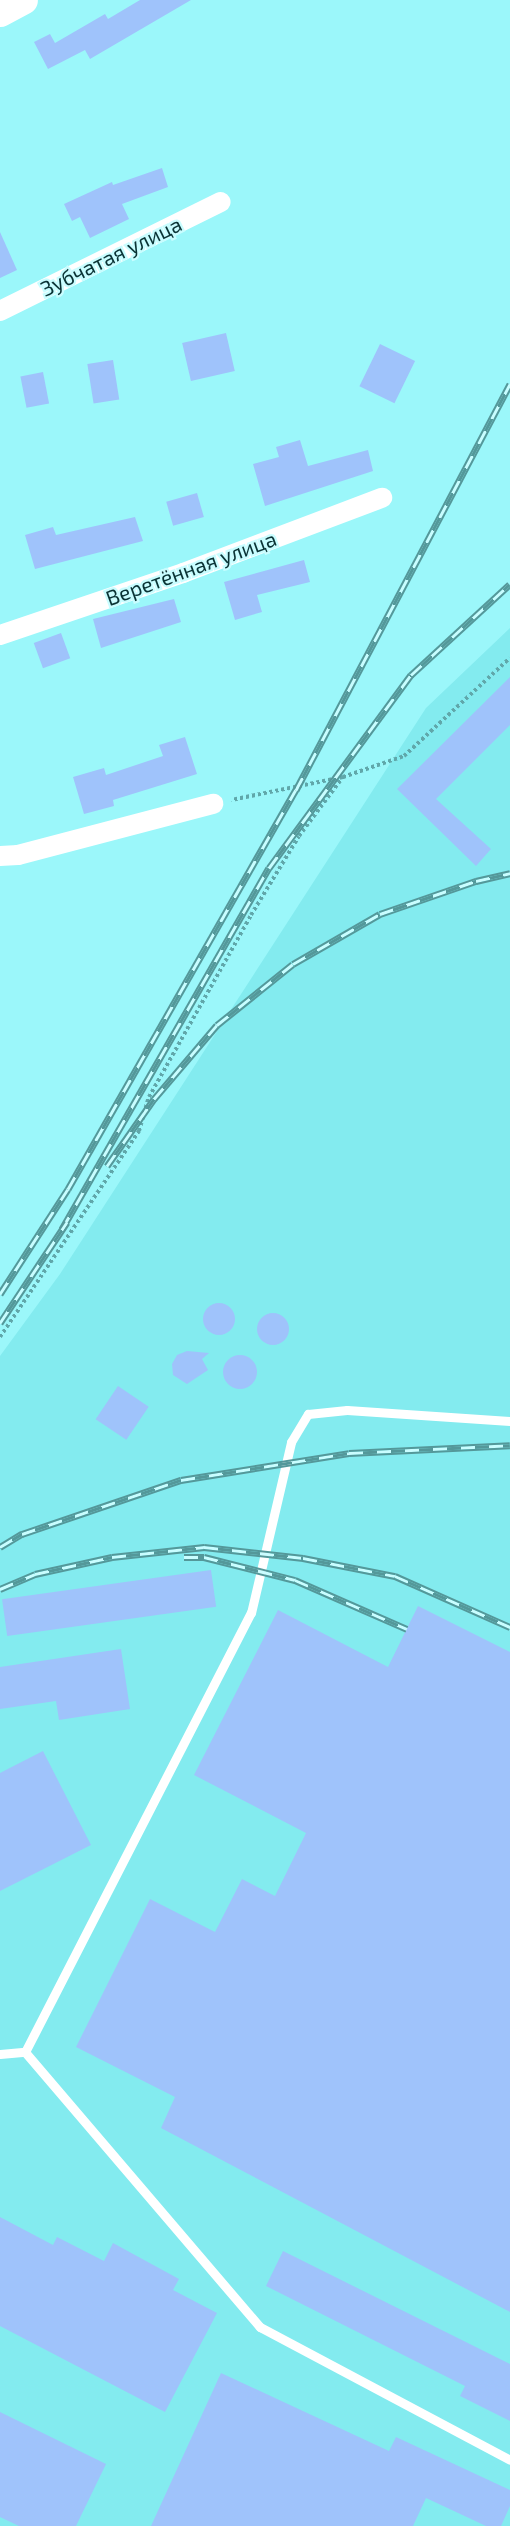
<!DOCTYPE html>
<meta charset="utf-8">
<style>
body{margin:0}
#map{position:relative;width:510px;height:2526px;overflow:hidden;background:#9bf7fa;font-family:"Exo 2",sans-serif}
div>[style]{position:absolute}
.built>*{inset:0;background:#83ebef}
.building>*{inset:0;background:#9fc3fb;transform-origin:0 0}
.round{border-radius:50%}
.path>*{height:4px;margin-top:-2px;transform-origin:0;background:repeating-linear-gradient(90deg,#60a7aa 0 3px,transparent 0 6px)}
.service>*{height:9px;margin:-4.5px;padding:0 4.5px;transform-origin:4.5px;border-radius:4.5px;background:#fff}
.minor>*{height:20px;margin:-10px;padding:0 10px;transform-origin:10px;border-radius:10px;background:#fff}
.secondary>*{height:27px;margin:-13.5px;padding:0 13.5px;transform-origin:13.5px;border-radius:13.5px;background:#fff}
.rail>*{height:7px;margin-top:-3.5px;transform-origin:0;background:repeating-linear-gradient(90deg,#c9fdff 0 14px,#54989a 0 28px);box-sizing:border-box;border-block:2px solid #54989a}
span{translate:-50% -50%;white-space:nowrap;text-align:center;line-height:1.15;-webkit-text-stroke:4.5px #c9fdff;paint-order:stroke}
.street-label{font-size:21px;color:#0a3335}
</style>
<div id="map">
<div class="built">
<i style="clip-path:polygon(510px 628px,510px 2526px,0 2526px,0 1356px,60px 1274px,426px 708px)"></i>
</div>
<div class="building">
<i style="clip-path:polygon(140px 0,191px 0,90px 59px,85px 50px,48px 69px,34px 42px,50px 34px,55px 43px,105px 14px,108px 19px)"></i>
<i style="clip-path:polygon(162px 168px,168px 187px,122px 204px,129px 219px,90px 238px,80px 217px,72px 221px,64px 204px,112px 182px,113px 185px)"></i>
<i style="clip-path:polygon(0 232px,17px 270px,0 278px)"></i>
<i style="left:226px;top:333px;width:39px;height:45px;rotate:77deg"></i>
<i style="left:380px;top:344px;width:39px;height:47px;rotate:26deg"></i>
<i style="left:113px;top:360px;width:40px;height:26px;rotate:81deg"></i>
<i style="left:43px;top:372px;width:32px;height:23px;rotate:79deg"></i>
<i style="clip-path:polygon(300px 440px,308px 466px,368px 450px,373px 471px,265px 506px,253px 464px,279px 457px,276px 447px)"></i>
<i style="left:197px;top:493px;width:25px;height:32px;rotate:74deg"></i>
<i style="clip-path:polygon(135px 517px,143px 541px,35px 569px,25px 535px,53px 527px,56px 535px)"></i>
<i style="clip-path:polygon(304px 560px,310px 582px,257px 595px,262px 612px,235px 620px,224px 582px)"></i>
<i style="clip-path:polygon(174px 599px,181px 622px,101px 648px,93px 619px)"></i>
<i style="left:61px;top:633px;width:27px;height:29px;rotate:70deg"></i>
<i style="clip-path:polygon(510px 677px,510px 725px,436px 799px,491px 849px,476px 866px,397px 789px)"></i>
<i style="clip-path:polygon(185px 737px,197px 774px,113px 800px,114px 806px,84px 814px,73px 777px,104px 768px,106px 775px,163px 756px,159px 745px)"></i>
<i class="round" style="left:203px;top:1303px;width:32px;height:32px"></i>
<i class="round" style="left:257px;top:1313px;width:32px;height:32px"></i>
<i style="clip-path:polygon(187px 1351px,209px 1353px,202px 1359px,208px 1370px,187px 1384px,173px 1375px,172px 1364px,177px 1355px)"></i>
<i class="round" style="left:223px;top:1355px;width:34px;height:34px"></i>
<i style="left:118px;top:1386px;width:37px;height:40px;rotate:34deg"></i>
<i style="left:211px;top:1570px;width:37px;height:211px;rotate:82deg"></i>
<i style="clip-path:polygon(418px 1606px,510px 1652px,510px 2312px,161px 2128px,175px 2097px,76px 2047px,150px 1899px,215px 1932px,242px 1879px,275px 1896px,306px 1833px,194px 1775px,278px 1610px,388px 1667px)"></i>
<i style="clip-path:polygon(121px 1649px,130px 1709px,59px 1720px,56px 1701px,0 1709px,0 1667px)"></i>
<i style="clip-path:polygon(43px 1751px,91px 1845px,0 1891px,0 1773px)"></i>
<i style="clip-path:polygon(0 2217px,53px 2245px,57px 2237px,104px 2261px,113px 2243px,179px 2279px,173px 2290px,217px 2313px,165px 2412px,0 2326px)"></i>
<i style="clip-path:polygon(283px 2251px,510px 2364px,510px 2421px,460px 2396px,465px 2386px,266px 2286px)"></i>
<i style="clip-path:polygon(221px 2373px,389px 2451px,396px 2437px,510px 2490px,510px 2506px,501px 2526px,486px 2526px,426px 2498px,413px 2526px,151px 2526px)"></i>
<i style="clip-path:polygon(0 2412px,106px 2464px,76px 2526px,19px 2526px,0 2517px)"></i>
</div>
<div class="path">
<i style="left:343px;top:777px;width:65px;rotate:-19deg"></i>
<i style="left:404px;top:756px;width:144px;rotate:-42.8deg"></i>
<i style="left:0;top:1337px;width:249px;rotate:-56deg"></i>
<i style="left:139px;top:1131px;width:35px;rotate:-74deg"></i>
<i style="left:149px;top:1097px;width:209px;rotate:-60.7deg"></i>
<i style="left:251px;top:915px;width:92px;rotate:-58.7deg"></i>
<i style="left:299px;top:836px;width:74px;rotate:-53.3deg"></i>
<i style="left:343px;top:777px;width:114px;rotate:168.4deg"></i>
</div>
<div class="service">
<i style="left:25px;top:2052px;width:494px;rotate:-62.8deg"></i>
<i style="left:251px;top:1613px;width:176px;rotate:-76.8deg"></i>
<i style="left:291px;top:1442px;width:33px;rotate:-59deg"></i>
<i style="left:308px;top:1414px;width:39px;rotate:-6deg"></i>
<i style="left:347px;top:1410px;width:163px;rotate:3.9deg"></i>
<i style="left:0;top:2054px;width:25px;rotate:-5deg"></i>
<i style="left:25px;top:2052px;width:362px;rotate:49.5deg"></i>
<i style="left:260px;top:2327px;width:283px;rotate:28deg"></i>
</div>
<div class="minor">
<i style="left:0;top:311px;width:246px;rotate:-26.3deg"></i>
<i style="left:0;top:635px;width:193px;rotate:-18.7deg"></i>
<i style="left:183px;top:573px;width:213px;rotate:-20.7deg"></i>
<i style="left:0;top:856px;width:18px;rotate:-3deg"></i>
<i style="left:18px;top:855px;width:202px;rotate:-14.7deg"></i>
</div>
<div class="secondary">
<i style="left:0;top:13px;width:27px;rotate:-28deg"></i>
</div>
<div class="rail">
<i style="left:107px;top:1166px;width:82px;rotate:-55deg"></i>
<i style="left:154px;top:1099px;width:97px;rotate:-49.6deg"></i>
<i style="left:217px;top:1025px;width:97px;rotate:-38.8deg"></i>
<i style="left:293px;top:964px;width:100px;rotate:-29.9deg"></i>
<i style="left:380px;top:914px;width:102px;rotate:-19deg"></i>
<i style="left:476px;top:881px;width:35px;rotate:-13deg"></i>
<i style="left:62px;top:1229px;width:416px;rotate:-60.2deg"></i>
<i style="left:269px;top:868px;width:240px;rotate:-53.7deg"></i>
<i style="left:411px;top:675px;width:134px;rotate:-42.6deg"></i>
<i style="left:0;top:1294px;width:125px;rotate:-57.1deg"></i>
<i style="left:68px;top:1189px;width:460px;rotate:-60.3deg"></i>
<i style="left:296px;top:790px;width:459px;rotate:-62.2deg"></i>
<i style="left:0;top:1323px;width:121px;rotate:-56.4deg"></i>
<i style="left:0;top:1547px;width:26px;rotate:-31deg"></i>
<i style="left:22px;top:1534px;width:168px;rotate:-18.8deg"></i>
<i style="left:181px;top:1480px;width:170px;rotate:-9.1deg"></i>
<i style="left:349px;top:1453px;width:161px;rotate:-2.8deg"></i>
<i style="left:184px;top:1557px;width:20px"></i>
<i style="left:204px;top:1557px;width:94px;rotate:14.2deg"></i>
<i style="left:295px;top:1580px;width:122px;rotate:23.6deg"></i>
<i style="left:0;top:1589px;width:38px;rotate:-23deg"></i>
<i style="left:35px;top:1574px;width:79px;rotate:-12.4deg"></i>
<i style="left:112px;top:1557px;width:93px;rotate:-6.2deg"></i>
<i style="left:204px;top:1547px;width:100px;rotate:6.3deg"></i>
<i style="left:303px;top:1558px;width:94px;rotate:11.1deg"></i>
<i style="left:395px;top:1576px;width:126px;rotate:23.9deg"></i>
</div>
<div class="street-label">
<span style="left:111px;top:256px;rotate:-26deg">Зубчатая улица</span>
<span style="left:191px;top:568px;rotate:-20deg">Веретённая улица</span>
</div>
</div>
